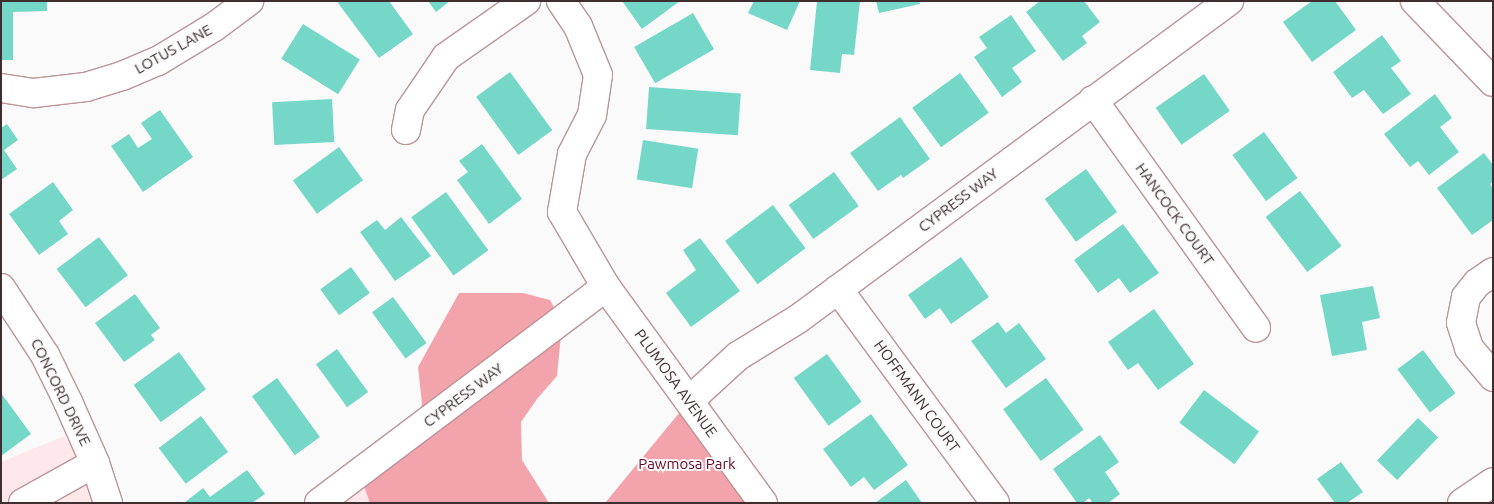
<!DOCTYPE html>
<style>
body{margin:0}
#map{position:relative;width:1494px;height:504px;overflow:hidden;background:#fafafa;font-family:Ubuntu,sans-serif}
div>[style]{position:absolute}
.built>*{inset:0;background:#fee8ea}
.forest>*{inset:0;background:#f3a3ac}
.building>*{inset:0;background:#75d7c8;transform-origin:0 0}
.roads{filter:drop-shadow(1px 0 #bd9497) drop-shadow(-1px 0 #bd9497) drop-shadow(0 1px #bd9497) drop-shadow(0 -1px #bd9497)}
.minor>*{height:28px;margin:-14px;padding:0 14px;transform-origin:14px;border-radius:14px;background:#fff}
span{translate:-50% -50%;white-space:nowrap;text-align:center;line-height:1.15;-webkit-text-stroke:4px #fafafa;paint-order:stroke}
.street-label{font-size:15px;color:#3f2e30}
.park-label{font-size:15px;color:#660623}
.frame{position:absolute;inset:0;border:2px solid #3f2e30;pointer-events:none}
</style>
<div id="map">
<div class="built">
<i style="clip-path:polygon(64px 436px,77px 452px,95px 503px,1px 503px,1px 462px)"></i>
<i style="clip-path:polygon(364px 486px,370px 503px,337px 503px)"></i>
</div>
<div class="forest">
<i style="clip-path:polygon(459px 293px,523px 293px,550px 300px,556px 311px,418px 415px,422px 404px,418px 367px)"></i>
<i style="clip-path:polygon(561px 335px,557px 376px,537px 399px,521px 422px,522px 460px,549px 503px,370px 503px,364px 486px)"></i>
<i style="clip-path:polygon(689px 401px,763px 503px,605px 503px)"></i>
</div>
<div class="building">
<i style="clip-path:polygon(1px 1px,47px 1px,47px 11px,13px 12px,13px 60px,1px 60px)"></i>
<i style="clip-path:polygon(340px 1px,389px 1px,413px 34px,379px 58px,338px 3px)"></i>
<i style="clip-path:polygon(428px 1px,450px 1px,436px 12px)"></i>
<i style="clip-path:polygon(622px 1px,680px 1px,642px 29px)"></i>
<i style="clip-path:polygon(754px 1px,800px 1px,787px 30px,748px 13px)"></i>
<i style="clip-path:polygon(817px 1px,860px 1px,854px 55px,842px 54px,840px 73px,810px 70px)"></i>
<i style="clip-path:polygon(876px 1px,919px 1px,920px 4px,879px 13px)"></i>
<i style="clip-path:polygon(1040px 1px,1084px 1px,1100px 22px,1082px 36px,1087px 43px,1063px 61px,1026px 12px)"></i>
<i style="clip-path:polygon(1312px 1px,1335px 1px,1356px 30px,1312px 62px,1283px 22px)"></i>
<i style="left:693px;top:13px;width:42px;height:68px;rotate:60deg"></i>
<i style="clip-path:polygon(1011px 15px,1036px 51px,1012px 68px,1022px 82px,1002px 97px,974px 57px,987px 48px,979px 37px)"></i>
<i style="left:303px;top:24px;width:67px;height:41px;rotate:32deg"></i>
<i style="clip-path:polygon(1382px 35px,1401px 61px,1391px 68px,1411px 94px,1383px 114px,1364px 90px,1352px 98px,1333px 72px)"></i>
<i style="left:510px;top:72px;width:72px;height:42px;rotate:54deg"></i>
<i style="left:960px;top:73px;width:49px;height:59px;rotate:54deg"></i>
<i style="left:1204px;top:74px;width:45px;height:59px;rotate:55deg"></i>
<i style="left:649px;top:87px;width:92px;height:42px;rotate:4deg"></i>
<i style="clip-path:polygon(1435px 94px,1452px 118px,1440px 127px,1459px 152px,1429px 175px,1418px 161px,1410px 167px,1384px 134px)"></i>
<i style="left:332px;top:99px;width:43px;height:60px;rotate:87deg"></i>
<i style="clip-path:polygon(160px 110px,193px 157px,143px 192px,111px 146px,129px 134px,138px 148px,152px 139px,141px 123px)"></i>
<i style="clip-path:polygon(900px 117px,930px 159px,903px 178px,901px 175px,878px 191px,850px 153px)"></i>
<i style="clip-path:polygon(7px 124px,18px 140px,4px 150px,17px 169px,1px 180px,1px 128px)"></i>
<i style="left:1264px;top:132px;width:57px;height:39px;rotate:54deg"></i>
<i style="left:643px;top:140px;width:56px;height:40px;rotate:9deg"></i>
<i style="clip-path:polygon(482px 144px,522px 199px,489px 224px,457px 180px,468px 172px,459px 161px)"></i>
<i style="left:339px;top:147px;width:41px;height:57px;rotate:54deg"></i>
<i style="clip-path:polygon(1484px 153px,1493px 165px,1493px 182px,1490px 184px,1493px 188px,1493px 220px,1472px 235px,1437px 188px)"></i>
<i style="left:1086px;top:169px;width:53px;height:51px;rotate:54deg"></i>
<i style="left:834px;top:172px;width:42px;height:56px;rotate:54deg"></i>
<i style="clip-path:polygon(53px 182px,73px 210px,59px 221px,68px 234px,39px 255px,9px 214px)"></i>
<i style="left:1300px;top:191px;width:69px;height:43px;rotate:53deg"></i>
<i style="left:446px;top:192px;width:72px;height:43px;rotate:54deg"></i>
<i style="left:773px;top:205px;width:54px;height:60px;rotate:53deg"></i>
<i style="clip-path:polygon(401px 217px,431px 256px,395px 281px,360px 232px,377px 220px,385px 230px)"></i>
<i style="clip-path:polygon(1123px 224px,1159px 273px,1130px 293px,1119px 278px,1098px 293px,1074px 260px)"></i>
<i style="left:99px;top:237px;width:48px;height:53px;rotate:53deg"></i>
<i style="clip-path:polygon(700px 238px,740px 291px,691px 327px,666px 293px,696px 270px,683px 250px)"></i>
<i style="clip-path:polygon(961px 257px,989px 297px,951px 324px,940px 308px,925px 319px,908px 295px)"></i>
<i style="left:351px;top:267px;width:32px;height:38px;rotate:54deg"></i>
<i style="clip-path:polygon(1373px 286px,1380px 318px,1362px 322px,1367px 350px,1332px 356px,1320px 295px)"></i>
<i style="clip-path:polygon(135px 294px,160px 328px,151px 335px,155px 340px,124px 362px,95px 323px)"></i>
<i style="left:393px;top:297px;width:57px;height:26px;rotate:54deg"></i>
<i style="clip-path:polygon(1154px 309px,1194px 364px,1158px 390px,1138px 363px,1128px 370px,1108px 342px)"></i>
<i style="clip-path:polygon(998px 322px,1006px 333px,1019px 323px,1046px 359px,1006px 388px,971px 341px)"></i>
<i style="left:337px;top:349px;width:53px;height:26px;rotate:54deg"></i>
<i style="left:1423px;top:350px;width:54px;height:32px;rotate:53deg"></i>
<i style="left:179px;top:352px;width:46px;height:56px;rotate:54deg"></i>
<i style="left:827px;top:354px;width:59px;height:41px;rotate:54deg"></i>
<i style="left:277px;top:378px;width:73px;height:31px;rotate:54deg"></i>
<i style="left:1046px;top:378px;width:64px;height:53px;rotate:54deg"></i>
<i style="left:1204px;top:390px;width:69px;height:41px;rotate:37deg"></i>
<i style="clip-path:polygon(1px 393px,31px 434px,1px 456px)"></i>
<i style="clip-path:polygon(871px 414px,908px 465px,874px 490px,864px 477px,851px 487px,823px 449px)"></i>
<i style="left:201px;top:416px;width:45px;height:53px;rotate:53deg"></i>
<i style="left:1418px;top:418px;width:28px;height:59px;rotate:44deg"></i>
<i style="clip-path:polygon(1100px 435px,1119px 462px,1105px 472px,1120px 494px,1108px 503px,1093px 503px,1089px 498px,1083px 503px,1077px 503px,1053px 469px)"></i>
<i style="clip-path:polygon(1341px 462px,1363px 492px,1347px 503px,1335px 503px,1317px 479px)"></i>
<i style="clip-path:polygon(247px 470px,265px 494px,252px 503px,184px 503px,203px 488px,210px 497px)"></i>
<i style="clip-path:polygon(906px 480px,922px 503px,875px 503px)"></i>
</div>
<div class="roads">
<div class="minor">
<i style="left:561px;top:1px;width:30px;rotate:56deg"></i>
<i style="left:578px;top:26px;width:53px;rotate:67.8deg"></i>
<i style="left:598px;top:75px;width:40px;rotate:98.5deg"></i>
<i style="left:592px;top:115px;width:44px;rotate:117.1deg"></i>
<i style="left:572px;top:154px;width:59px;rotate:99.8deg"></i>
<i style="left:562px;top:212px;width:87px;rotate:59.6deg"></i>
<i style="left:606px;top:287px;width:267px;rotate:54deg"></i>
<i style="left:1415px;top:1px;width:112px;rotate:46.1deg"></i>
<i style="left:1px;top:88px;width:33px;rotate:9deg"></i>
<i style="left:34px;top:93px;width:52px;rotate:-6.6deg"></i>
<i style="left:86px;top:87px;width:38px;rotate:-17deg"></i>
<i style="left:122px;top:76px;width:39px;rotate:-23deg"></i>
<i style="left:158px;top:61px;width:66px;rotate:-31.3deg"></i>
<i style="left:214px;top:27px;width:44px;rotate:-36.6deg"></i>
<i style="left:1093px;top:100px;width:280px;rotate:54.4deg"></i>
<i style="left:406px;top:130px;width:20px;rotate:-79deg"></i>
<i style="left:410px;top:110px;width:64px;rotate:-55.8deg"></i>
<i style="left:446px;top:57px;width:98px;rotate:-35deg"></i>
<i style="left:1493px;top:272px;width:19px;rotate:145deg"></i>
<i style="left:1477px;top:283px;width:18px;rotate:128deg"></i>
<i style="left:1466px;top:297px;width:26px;rotate:101deg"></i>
<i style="left:1461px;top:323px;width:26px;rotate:72deg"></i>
<i style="left:1469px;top:348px;width:38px;rotate:50deg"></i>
<i style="left:1px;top:288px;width:80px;rotate:56.7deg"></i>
<i style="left:45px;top:355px;width:52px;rotate:63.9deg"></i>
<i style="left:68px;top:402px;width:67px;rotate:66.1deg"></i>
<i style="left:95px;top:463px;width:42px;rotate:72deg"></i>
<i style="left:838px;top:289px;width:265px;rotate:53.7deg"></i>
<i style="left:689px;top:401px;width:67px;rotate:-42.6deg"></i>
<i style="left:738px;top:356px;width:70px;rotate:-31.7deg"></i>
<i style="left:798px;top:319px;width:536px;rotate:-36.42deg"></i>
<i style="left:23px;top:503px;width:82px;rotate:-29.1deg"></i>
<i style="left:319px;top:503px;width:359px;rotate:-37deg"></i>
<i style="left:1462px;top:503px;width:37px;rotate:-34deg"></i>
</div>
</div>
<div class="street-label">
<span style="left:173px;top:49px;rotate:-29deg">LOTUS LANE</span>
<span style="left:958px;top:200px;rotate:-37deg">CYPRESS WAY</span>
<span style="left:1175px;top:214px;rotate:54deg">HANCOCK COURT</span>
<span style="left:676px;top:383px;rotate:54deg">PLUMOSA AVENUE</span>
<span style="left:61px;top:392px;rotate:64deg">CONCORD DRIVE</span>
<span style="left:463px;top:395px;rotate:-37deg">CYPRESS WAY</span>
<span style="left:917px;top:396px;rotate:54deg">HOFFMANN COURT</span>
</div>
<div class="park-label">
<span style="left:687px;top:464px">Pawmosa Park</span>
</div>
<div class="frame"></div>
</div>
